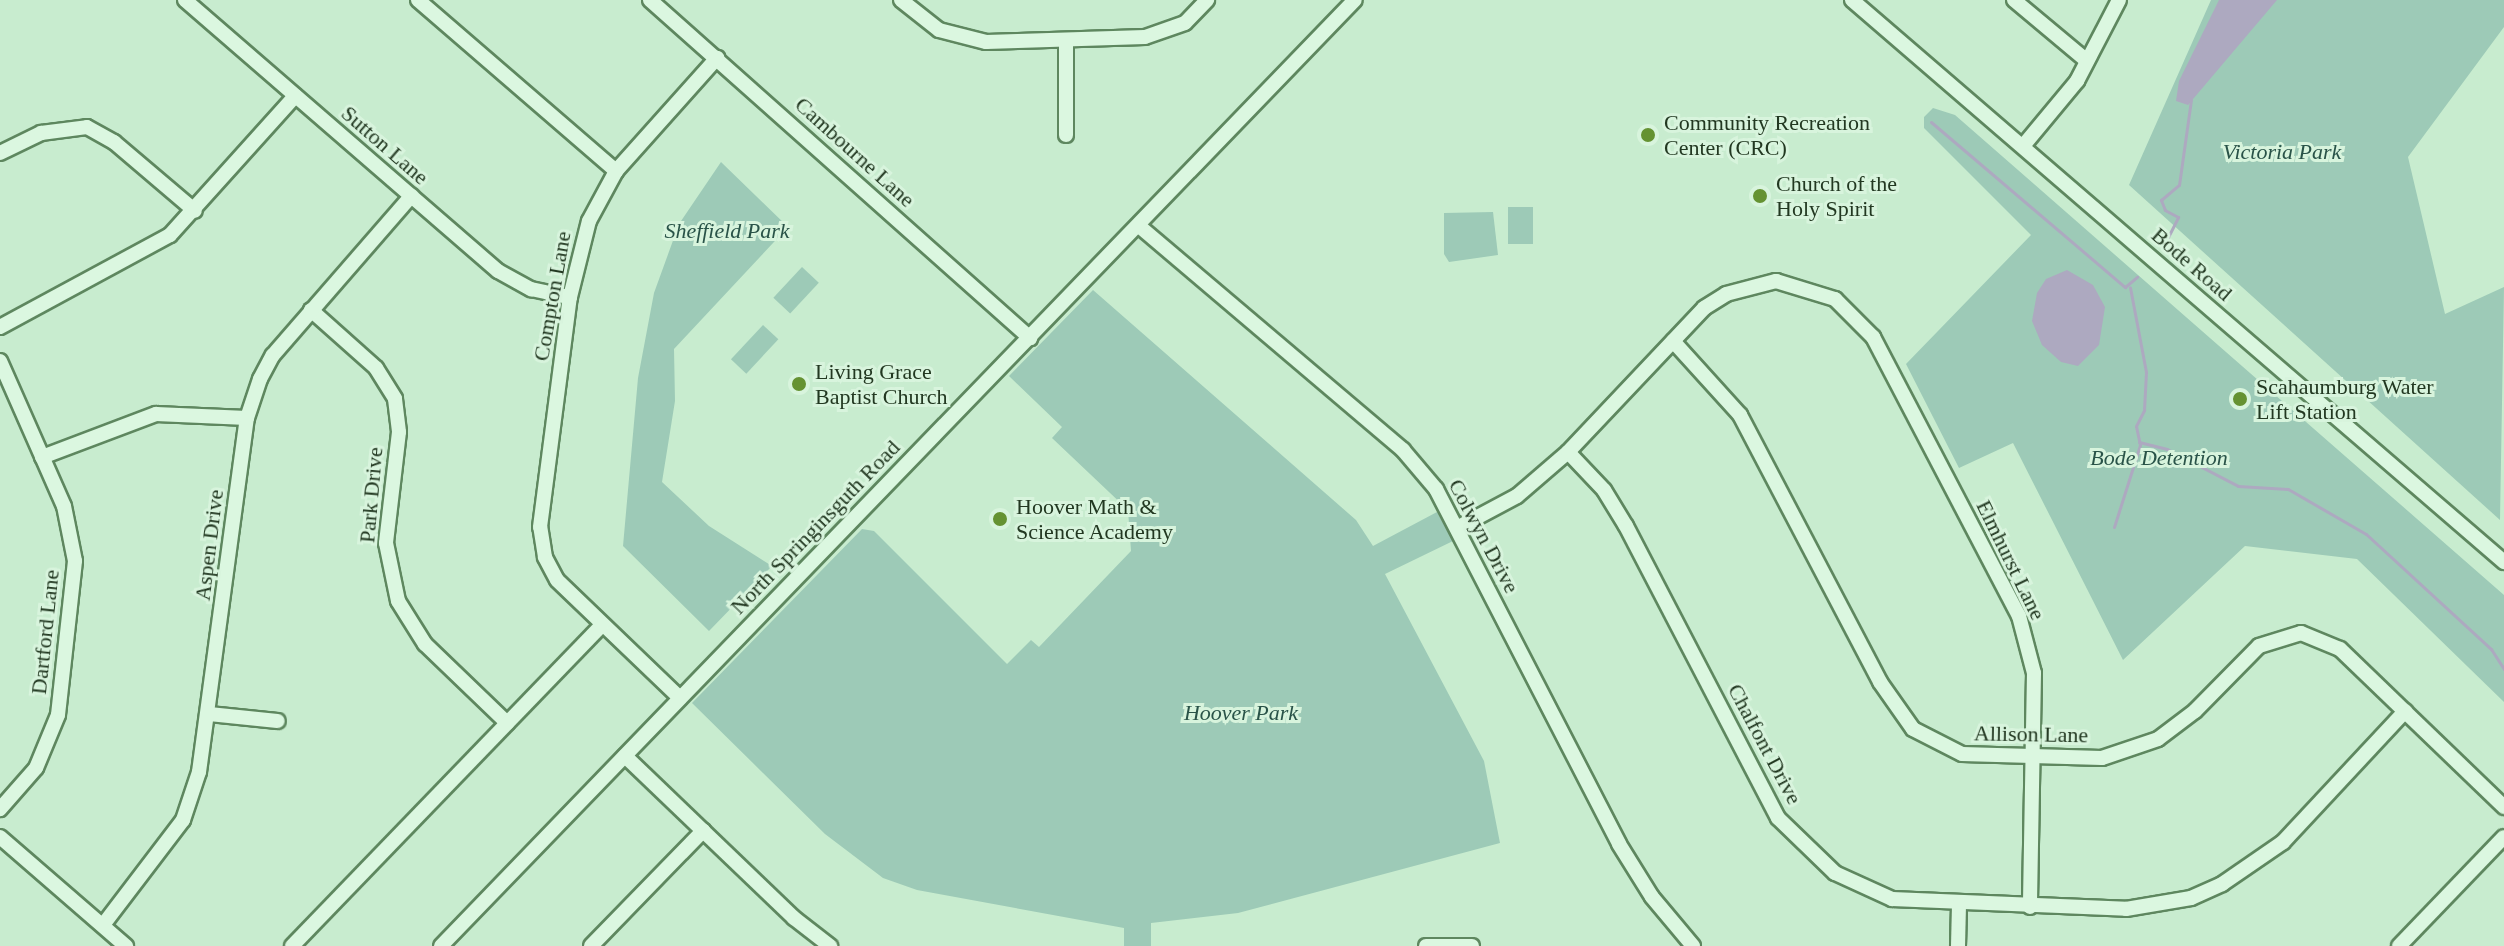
<!DOCTYPE html>
<style>
body{margin:0}
#map{position:relative;width:2504px;height:946px;overflow:hidden;background:#c8eccf;font-family:"Times New Roman",serif}
div>[style]{position:absolute}
.green>*{inset:0;background:#9dcab7;transform-origin:0 0}
.water>*{inset:0;background:#ada9c0}
.stream>*{height:3px;margin:-1.5px;padding:0 1.5px;transform-origin:1.5px;border-radius:1.5px;background:#ada9c0}
.roads{filter:drop-shadow(2px 0 #5e875f) drop-shadow(-2px 0 #5e875f) drop-shadow(0 2px #5e875f) drop-shadow(0 -2px #5e875f)}
.minor>*{height:14px;margin:-7px;padding:0 7px;transform-origin:7px;border-radius:7px;background:#dbf7e0}
.dots>*{width:22px;height:22px;translate:-50% -50%;box-sizing:border-box;border:4px solid #d8f4dd;border-radius:50%}
span{translate:-50% -50%;white-space:nowrap;text-align:center;line-height:1.15;-webkit-text-stroke:6px #d8f4dd;paint-order:stroke}
.poi-label{font-size:22px;color:#223821}
.left{translate:0 -50%;text-align:left}
.street-label{font-size:22px;color:#223821}
.park-label{font-size:22px;color:#295348;font-style:italic}
</style>
<div id="map">
<div class="green">
<i style="clip-path:polygon(2211px 0,2504px 0,2504px 27px,2408px 157px,2445px 314px,2504px 287px,2500px 520px,2129px 185px)"></i>
<i style="clip-path:polygon(1933px 108px,1955px 115px,2504px 595px,2504px 702px,2357px 559px,2245px 546px,2123px 660px,2013px 443px,1959px 468px,1906px 364px,2031px 235px,1924px 128px,1924px 117px)"></i>
<i style="clip-path:polygon(721px 162px,788px 227px,674px 349px,675px 401px,662px 482px,709px 526px,772px 566px,709px 631px,623px 546px,638px 378px,654px 293px,679px 224px)"></i>
<i style="left:1508px;top:207px;width:25px;height:37px"></i>
<i style="clip-path:polygon(1493px 212px,1498px 255px,1449px 262px,1444px 254px,1444px 213px)"></i>
<i style="left:802px;top:267px;width:23px;height:42px;rotate:43deg"></i>
<i style="clip-path:polygon(1093px 290px,1356px 520px,1373px 546px,1437px 512px,1453px 541px,1385px 574px,1484px 761px,1500px 843px,1238px 913px,1151px 923px,1151px 946px,1124px 946px,1124px 928px,917px 890px,883px 878px,825px 834px,692px 703px,862px 529px,874px 531px,1007px 664px,1031px 640px,1039px 647px,1131px 551px,1128px 510px,1052px 438px,1062px 427px,1009px 376px)"></i>
<i style="left:763px;top:325px;width:21px;height:47px;rotate:43deg"></i>
</div>
<div class="water">
<i style="clip-path:polygon(2219px 0,2277px 0,2188px 105px,2176px 101px,2179px 81px)"></i>
<i style="clip-path:polygon(2067px 270px,2093px 285px,2105px 307px,2099px 345px,2078px 366px,2061px 362px,2042px 345px,2032px 321px,2037px 293px,2046px 279px)"></i>
</div>
<div class="stream">
<i style="left:1931px;top:122px;width:255px;rotate:40.4deg"></i>
<i style="left:2125px;top:287px;width:16px;rotate:-40deg"></i>
<i style="left:2166px;top:241px;width:27px;rotate:-63deg"></i>
<i style="left:2178px;top:217px;width:15px;rotate:-152deg"></i>
<i style="left:2165px;top:210px;width:11px;rotate:-112deg"></i>
<i style="left:2161px;top:200px;width:23px;rotate:-40deg"></i>
<i style="left:2179px;top:185px;width:86px;rotate:-82deg"></i>
<i style="left:2139px;top:442px;width:29px;rotate:14deg"></i>
<i style="left:2167px;top:449px;width:80px;rotate:27.5deg"></i>
<i style="left:2238px;top:486px;width:50px;rotate:3.4deg"></i>
<i style="left:2288px;top:489px;width:90px;rotate:30deg"></i>
<i style="left:2366px;top:534px;width:170px;rotate:42.6deg"></i>
<i style="left:2491px;top:649px;width:24px;rotate:57deg"></i>
<i style="left:2114px;top:527px;width:86px;rotate:-72.4deg"></i>
<i style="left:2140px;top:445px;width:19px;rotate:-102deg"></i>
<i style="left:2136px;top:426px;width:18px;rotate:-63deg"></i>
<i style="left:2144px;top:410px;width:38px;rotate:-87deg"></i>
<i style="left:2146px;top:372px;width:86px;rotate:-100.7deg"></i>
</div>
<div class="roads">
<div class="minor">
<i style="left:185px;top:0;width:414px;rotate:40.9deg"></i>
<i style="left:498px;top:271px;width:38px;rotate:29deg"></i>
<i style="left:531px;top:289px;width:40px;rotate:12deg"></i>
<i style="left:418px;top:0;width:262px;rotate:40.8deg"></i>
<i style="left:650px;top:0;width:509px;rotate:41.65deg"></i>
<i style="left:901px;top:0;width:48px;rotate:38.3deg"></i>
<i style="left:939px;top:30px;width:49px;rotate:14.3deg"></i>
<i style="left:986px;top:42px;width:159px;rotate:-1.8deg"></i>
<i style="left:1145px;top:37px;width:42px;rotate:-19.3deg"></i>
<i style="left:1185px;top:23px;width:32px;rotate:-46deg"></i>
<i style="left:1852px;top:0;width:861px;rotate:40.76deg"></i>
<i style="left:2014px;top:0;width:95px;rotate:39.9deg"></i>
<i style="left:1066px;top:135px;width:93px;rotate:-90deg"></i>
<i style="left:2023px;top:146px;width:85px;rotate:-50.3deg"></i>
<i style="left:2077px;top:81px;width:91px;rotate:-62.6deg"></i>
<i style="left:0;top:153px;width:46px;rotate:-26deg"></i>
<i style="left:41px;top:133px;width:46px;rotate:-7.4deg"></i>
<i style="left:87px;top:127px;width:31px;rotate:29deg"></i>
<i style="left:114px;top:142px;width:106px;rotate:40.4deg"></i>
<i style="left:1139px;top:226px;width:346px;rotate:40.3deg"></i>
<i style="left:1403px;top:450px;width:51px;rotate:49.8deg"></i>
<i style="left:1436px;top:489px;width:399px;rotate:62.7deg"></i>
<i style="left:1619px;top:844px;width:62px;rotate:58.1deg"></i>
<i style="left:1652px;top:897px;width:64px;rotate:50.1deg"></i>
<i style="left:311px;top:310px;width:87px;rotate:41.7deg"></i>
<i style="left:376px;top:368px;width:36px;rotate:58deg"></i>
<i style="left:395px;top:399px;width:33px;rotate:83deg"></i>
<i style="left:399px;top:432px;width:112px;rotate:96.7deg"></i>
<i style="left:386px;top:543px;width:59px;rotate:78.3deg"></i>
<i style="left:398px;top:601px;width:51px;rotate:57.9deg"></i>
<i style="left:425px;top:644px;width:114px;rotate:43.9deg"></i>
<i style="left:0;top:327px;width:193px;rotate:-28.4deg"></i>
<i style="left:170px;top:235px;width:187px;rotate:-48deg"></i>
<i style="left:1673px;top:341px;width:100px;rotate:47.8deg"></i>
<i style="left:1740px;top:415px;width:301px;rotate:62.3deg"></i>
<i style="left:1880px;top:682px;width:57px;rotate:54.9deg"></i>
<i style="left:1913px;top:729px;width:55px;rotate:27deg"></i>
<i style="left:1962px;top:754px;width:140px;rotate:1.6deg"></i>
<i style="left:2102px;top:758px;width:59px;rotate:-18.7deg"></i>
<i style="left:2158px;top:739px;width:46px;rotate:-37.1deg"></i>
<i style="left:2195px;top:711px;width:91px;rotate:-45.4deg"></i>
<i style="left:2259px;top:646px;width:44px;rotate:-17.2deg"></i>
<i style="left:2301px;top:633px;width:42px;rotate:22.3deg"></i>
<i style="left:2340px;top:649px;width:228px;rotate:43.9deg"></i>
<i style="left:0;top:361px;width:158px;rotate:66.2deg"></i>
<i style="left:64px;top:506px;width:56px;rotate:78.7deg"></i>
<i style="left:75px;top:561px;width:155px;rotate:96.3deg"></i>
<i style="left:58px;top:715px;width:57px;rotate:112.5deg"></i>
<i style="left:36px;top:768px;width:55px;rotate:131.3deg"></i>
<i style="left:1568px;top:452px;width:52px;rotate:46.5deg"></i>
<i style="left:1604px;top:490px;width:42px;rotate:58.6deg"></i>
<i style="left:1626px;top:526px;width:329px;rotate:62.5deg"></i>
<i style="left:1778px;top:818px;width:79px;rotate:44deg"></i>
<i style="left:1835px;top:873px;width:63px;rotate:24.5deg"></i>
<i style="left:1892px;top:899px;width:234px;rotate:2.4deg"></i>
<i style="left:2126px;top:909px;width:66px;rotate:-9.6deg"></i>
<i style="left:2191px;top:898px;width:34px;rotate:-24deg"></i>
<i style="left:2222px;top:884px;width:74px;rotate:-34.5deg"></i>
<i style="left:2283px;top:842px;width:179px;rotate:-47deg"></i>
<i style="left:42px;top:457px;width:122px;rotate:-20.7deg"></i>
<i style="left:156px;top:414px;width:91px;rotate:2.5deg"></i>
<i style="left:1457px;top:528px;width:68px;rotate:-28.1deg"></i>
<i style="left:1517px;top:496px;width:67px;rotate:-40.8deg"></i>
<i style="left:1568px;top:452px;width:198px;rotate:-46.6deg"></i>
<i style="left:1704px;top:308px;width:26px;rotate:-32deg"></i>
<i style="left:1726px;top:294px;width:52px;rotate:-14.6deg"></i>
<i style="left:1776px;top:281px;width:62px;rotate:17deg"></i>
<i style="left:1835px;top:299px;width:54px;rotate:45deg"></i>
<i style="left:1873px;top:337px;width:315px;rotate:62.4deg"></i>
<i style="left:2019px;top:616px;width:59px;rotate:75.3deg"></i>
<i style="left:2034px;top:673px;width:234px;rotate:91deg"></i>
<i style="left:680px;top:698px;width:170px;rotate:-136.2deg"></i>
<i style="left:557px;top:580px;width:26px;rotate:-118deg"></i>
<i style="left:545px;top:557px;width:30px;rotate:-99deg"></i>
<i style="left:540px;top:527px;width:232px;rotate:-82.6deg"></i>
<i style="left:570px;top:297px;width:78px;rotate:-76deg"></i>
<i style="left:589px;top:221px;width:57px;rotate:-61.6deg"></i>
<i style="left:616px;top:171px;width:152px;rotate:-48.2deg"></i>
<i style="left:209px;top:714px;width:69px;rotate:5.8deg"></i>
<i style="left:625px;top:756px;width:234px;rotate:43.8deg"></i>
<i style="left:794px;top:918px;width:46px;rotate:37.9deg"></i>
<i style="left:0;top:837px;width:167px;rotate:40.9deg"></i>
<i style="left:103px;top:925px;width:132px;rotate:-52.7deg"></i>
<i style="left:183px;top:820px;width:51px;rotate:-71.6deg"></i>
<i style="left:199px;top:772px;width:357px;rotate:-82.3deg"></i>
<i style="left:247px;top:418px;width:41px;rotate:-71.6deg"></i>
<i style="left:260px;top:379px;width:27px;rotate:-62deg"></i>
<i style="left:273px;top:355px;width:211px;rotate:-49deg"></i>
<i style="left:292px;top:946px;width:446px;rotate:-46deg"></i>
<i style="left:441px;top:946px;width:1315px;rotate:-45.99deg"></i>
<i style="left:591px;top:946px;width:161px;rotate:-45.8deg"></i>
<i style="left:1426px;top:946px;width:46px"></i>
<i style="left:1958px;top:946px;width:41px;rotate:-88.6deg"></i>
<i style="left:2399px;top:946px;width:151px;rotate:-46.1deg"></i>
</div>
</div>
<div class="dots">
<i style="left:1648px;top:135px;background:#659232"></i>
<i style="left:1760px;top:196px;background:#659232"></i>
<i style="left:799px;top:384px;background:#659232"></i>
<i style="left:2240px;top:399px;background:#659232"></i>
<i style="left:1000px;top:519px;background:#659232"></i>
</div>
<div class="poi-label">
<span class="left" style="left:1664px;top:135px">Community Recreation<br>Center (CRC)</span>
<span class="left" style="left:1776px;top:196px">Church of the<br>Holy Spirit</span>
<span class="left" style="left:815px;top:384px">Living Grace<br>Baptist Church</span>
<span class="left" style="left:2256px;top:399px">Scahaumburg Water<br>Lift Station</span>
<span class="left" style="left:1016px;top:519px">Hoover Math &amp;<br>Science Academy</span>
</div>
<div class="street-label">
<span style="left:385px;top:145px;rotate:41deg">Sutton Lane</span>
<span style="left:855px;top:152px;rotate:42deg">Cambourne Lane</span>
<span style="left:2192px;top:264px;rotate:41deg">Bode Road</span>
<span style="left:552px;top:296px;rotate:-80deg">Compton Lane</span>
<span style="left:371px;top:495px;rotate:-85deg">Park Drive</span>
<span style="left:815px;top:527px;rotate:-46deg">North Springinsguth Road</span>
<span style="left:1484px;top:536px;rotate:62deg">Colwyn Drive</span>
<span style="left:209px;top:545px;rotate:-83deg">Aspen Drive</span>
<span style="left:2011px;top:560px;rotate:64deg">Elmhurst Lane</span>
<span style="left:45px;top:632px;rotate:-84deg">Dartford Lane</span>
<span style="left:2031px;top:734px;rotate:1deg">Allison Lane</span>
<span style="left:1765px;top:744px;rotate:62deg">Chalfont Drive</span>
</div>
<div class="park-label">
<span style="left:2282px;top:152px">Victoria Park</span>
<span style="left:727px;top:231px">Sheffield Park</span>
<span style="left:2159px;top:458px">Bode Detention</span>
<span style="left:1241px;top:713px">Hoover Park</span>
</div>
</div>
